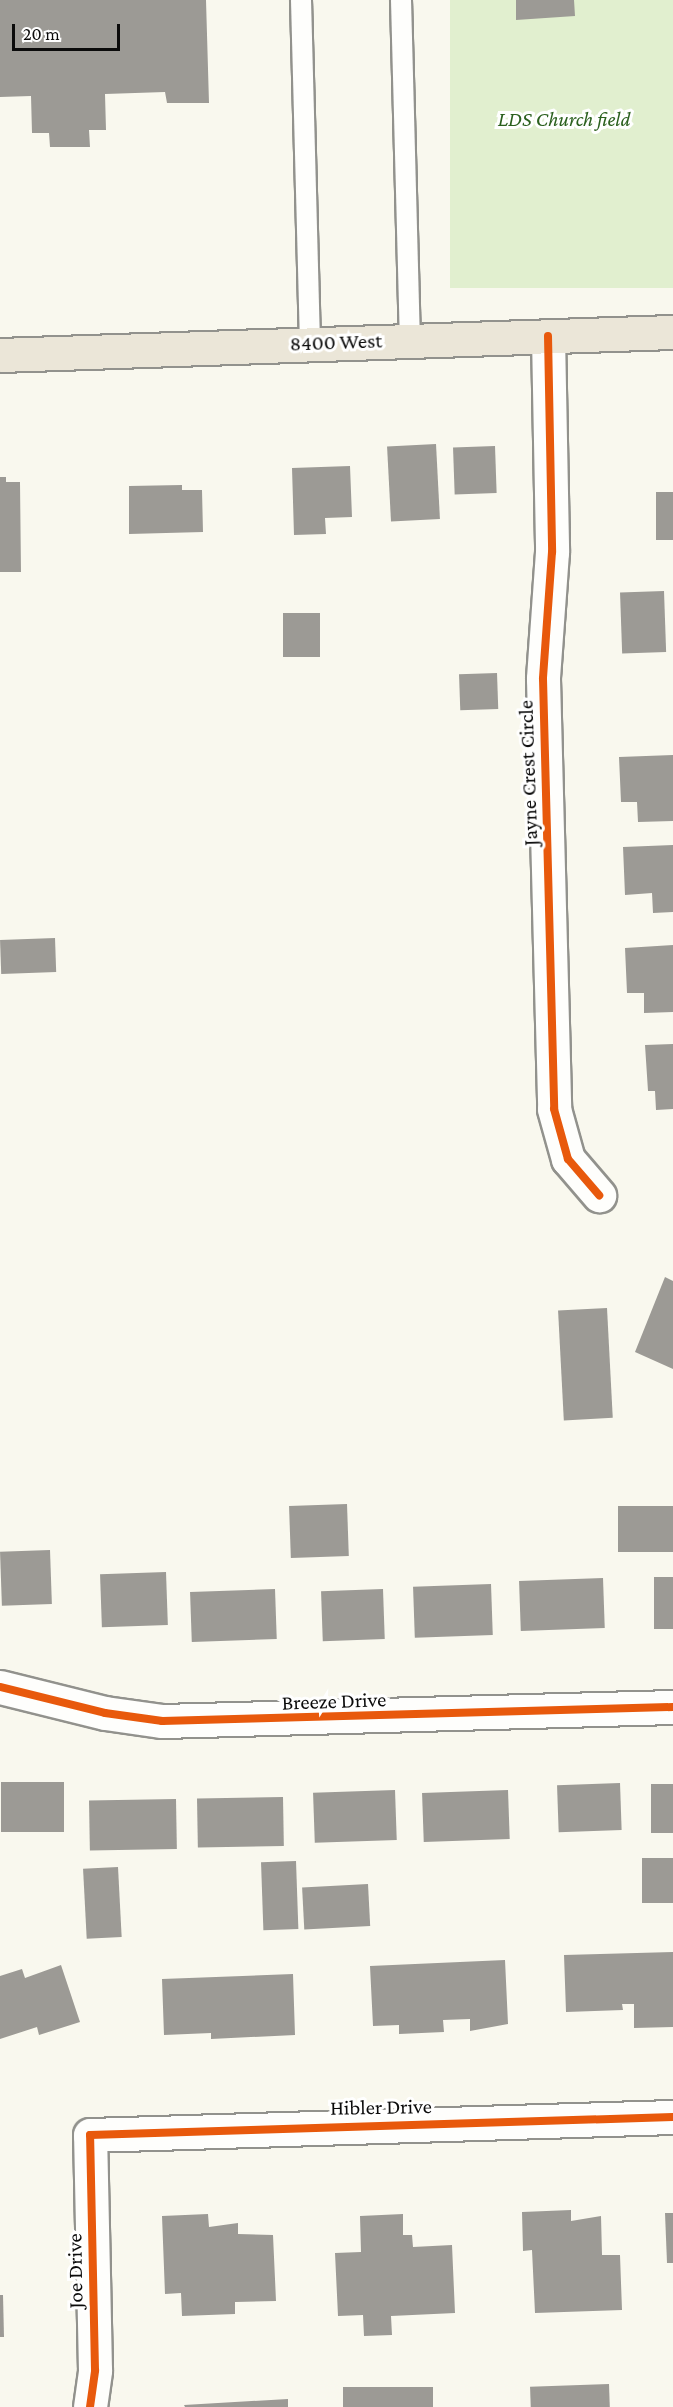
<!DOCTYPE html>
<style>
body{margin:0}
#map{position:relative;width:673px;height:2407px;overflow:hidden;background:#f9f8ee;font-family:"Crimson Pro",serif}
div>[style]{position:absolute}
.green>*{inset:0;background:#e1efcf;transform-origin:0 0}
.building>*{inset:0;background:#9c9a95;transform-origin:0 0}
.roads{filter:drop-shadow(2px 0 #92928d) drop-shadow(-2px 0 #92928d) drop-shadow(0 2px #92928d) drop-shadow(0 -2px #92928d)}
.lane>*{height:20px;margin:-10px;padding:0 10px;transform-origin:10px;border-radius:10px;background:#fefefc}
.street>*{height:33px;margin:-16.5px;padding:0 16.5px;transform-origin:16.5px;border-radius:16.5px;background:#fefefc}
.primary>*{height:33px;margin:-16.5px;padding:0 16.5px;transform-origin:16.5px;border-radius:16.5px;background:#ebe6d8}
.cycleway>*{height:8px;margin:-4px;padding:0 4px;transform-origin:4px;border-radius:4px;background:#e8590c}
span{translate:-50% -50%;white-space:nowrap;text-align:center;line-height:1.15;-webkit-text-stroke:6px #fff;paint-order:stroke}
.park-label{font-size:21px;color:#2b601e;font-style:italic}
.street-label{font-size:21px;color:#0b0b0b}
.scale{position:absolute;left:12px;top:24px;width:108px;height:27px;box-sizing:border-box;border:3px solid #0b0b0b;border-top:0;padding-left:8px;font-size:18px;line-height:21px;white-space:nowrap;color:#0b0b0b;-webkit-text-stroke:4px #fff;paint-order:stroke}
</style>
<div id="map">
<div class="green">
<i style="left:450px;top:0;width:223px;height:288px"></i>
</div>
<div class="building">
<i style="clip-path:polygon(0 0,206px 0,209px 103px,167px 103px,165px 92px,105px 94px,106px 130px,89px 130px,90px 147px,50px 147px,49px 133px,32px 133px,31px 96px,0 97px)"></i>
<i style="clip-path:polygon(516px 0,574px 0,575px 16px,516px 20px)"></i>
<i style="left:436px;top:444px;width:75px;height:49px;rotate:87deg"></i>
<i style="left:495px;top:446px;width:47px;height:42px;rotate:88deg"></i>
<i style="clip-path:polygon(350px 466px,352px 517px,325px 518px,326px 534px,294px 535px,292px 468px)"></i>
<i style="clip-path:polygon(0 477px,6px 477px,6px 482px,20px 482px,21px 572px,0 572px)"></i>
<i style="clip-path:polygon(182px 485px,182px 490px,202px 490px,203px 532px,129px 534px,129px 486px)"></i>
<i style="left:673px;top:492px;width:48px;height:17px;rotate:90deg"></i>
<i style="left:664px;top:591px;width:61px;height:44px;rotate:88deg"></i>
<i style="left:283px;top:613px;width:37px;height:44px"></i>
<i style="left:497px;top:673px;width:36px;height:38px;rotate:88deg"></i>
<i style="clip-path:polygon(673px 755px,673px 821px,638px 822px,637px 802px,621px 802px,619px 757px)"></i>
<i style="clip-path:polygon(673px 845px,673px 912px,653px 913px,652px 893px,625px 895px,623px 847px)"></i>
<i style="left:55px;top:938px;width:34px;height:55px;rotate:88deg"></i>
<i style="clip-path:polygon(673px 945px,673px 1012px,644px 1013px,644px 993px,627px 993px,625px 948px)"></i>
<i style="clip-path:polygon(673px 1044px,673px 1109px,656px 1110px,655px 1091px,648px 1091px,645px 1045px)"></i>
<i style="clip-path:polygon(665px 1277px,673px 1281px,673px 1369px,635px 1352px)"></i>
<i style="left:607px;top:1308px;width:110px;height:49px;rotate:87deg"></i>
<i style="left:347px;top:1504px;width:52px;height:58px;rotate:88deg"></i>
<i style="left:673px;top:1506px;width:46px;height:55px;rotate:90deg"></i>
<i style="left:50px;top:1550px;width:54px;height:50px;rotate:88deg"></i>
<i style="left:166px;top:1572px;width:53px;height:66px;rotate:88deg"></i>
<i style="left:673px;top:1577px;width:52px;height:19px;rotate:90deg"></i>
<i style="left:603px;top:1578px;width:50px;height:84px;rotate:88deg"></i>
<i style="left:491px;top:1584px;width:51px;height:78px;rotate:88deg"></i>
<i style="left:275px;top:1589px;width:50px;height:85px;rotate:88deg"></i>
<i style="left:383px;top:1589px;width:50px;height:62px;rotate:88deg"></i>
<i style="left:1px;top:1782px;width:63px;height:50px"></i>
<i style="left:620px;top:1783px;width:47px;height:63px;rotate:88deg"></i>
<i style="left:673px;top:1784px;width:49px;height:22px;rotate:90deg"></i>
<i style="left:395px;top:1790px;width:50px;height:82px;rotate:88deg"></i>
<i style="left:508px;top:1790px;width:49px;height:86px;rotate:88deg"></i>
<i style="left:283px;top:1797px;width:49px;height:86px;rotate:89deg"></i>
<i style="left:176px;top:1799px;width:50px;height:87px;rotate:89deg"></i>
<i style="left:673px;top:1858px;width:45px;height:31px;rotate:90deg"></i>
<i style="left:296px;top:1861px;width:68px;height:35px;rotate:88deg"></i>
<i style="left:118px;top:1867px;width:70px;height:35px;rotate:87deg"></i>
<i style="left:368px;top:1884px;width:42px;height:66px;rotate:87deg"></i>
<i style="clip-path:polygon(673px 1952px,673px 2027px,634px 2028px,634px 2004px,622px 2004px,623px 2010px,566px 2012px,564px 1955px)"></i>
<i style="clip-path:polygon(505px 1960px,508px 2024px,470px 2031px,470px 2019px,443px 2020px,444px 2032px,399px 2034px,399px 2025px,373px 2026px,370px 1966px)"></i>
<i style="clip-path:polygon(61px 1965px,80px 2022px,39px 2035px,37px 2027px,0 2039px,0 1976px,22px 1969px,25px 1978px)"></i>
<i style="clip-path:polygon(293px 1974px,295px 2035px,211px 2039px,211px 2033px,164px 2035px,162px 1979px)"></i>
<i style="clip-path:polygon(571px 2210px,571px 2221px,601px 2216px,602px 2255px,620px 2255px,622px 2310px,535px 2313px,532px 2250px,523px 2251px,522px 2212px)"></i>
<i style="clip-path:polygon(665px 2213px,673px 2213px,673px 2263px,667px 2263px)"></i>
<i style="clip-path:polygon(208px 2214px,209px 2227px,238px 2223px,238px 2234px,273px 2235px,276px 2301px,235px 2302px,235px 2314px,182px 2316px,181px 2293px,165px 2294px,162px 2216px)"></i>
<i style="clip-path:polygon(403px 2214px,403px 2235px,412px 2235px,413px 2247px,452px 2245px,455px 2313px,391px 2316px,392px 2335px,364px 2336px,363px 2315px,338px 2316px,335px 2253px,361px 2252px,360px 2216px)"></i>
<i style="clip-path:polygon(0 2295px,3px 2295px,4px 2337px,0 2337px)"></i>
<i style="left:609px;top:2384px;width:23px;height:79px;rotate:88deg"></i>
<i style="left:433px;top:2387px;width:20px;height:90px;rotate:90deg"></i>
<i style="clip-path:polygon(288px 2399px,288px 2407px,185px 2407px,184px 2405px)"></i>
</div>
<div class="roads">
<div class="lane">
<i style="left:301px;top:0;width:343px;rotate:88.5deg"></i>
<i style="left:401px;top:0;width:340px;rotate:88.5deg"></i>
</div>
<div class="street">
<i style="left:548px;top:336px;width:216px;rotate:88.9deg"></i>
<i style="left:552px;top:552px;width:127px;rotate:94.1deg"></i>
<i style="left:543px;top:679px;width:430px;rotate:88.5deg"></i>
<i style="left:554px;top:1109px;width:52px;rotate:74.4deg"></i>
<i style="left:568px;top:1159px;width:48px;rotate:49.3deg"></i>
<i style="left:0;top:1687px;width:108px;rotate:13.9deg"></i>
<i style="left:105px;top:1713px;width:58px;rotate:8deg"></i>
<i style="left:162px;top:1721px;width:511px;rotate:-1.57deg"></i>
<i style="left:90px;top:2407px;width:37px;rotate:-82deg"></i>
<i style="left:95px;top:2370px;width:235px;rotate:-91.2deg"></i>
<i style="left:90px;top:2135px;width:583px;rotate:-1.77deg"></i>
</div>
<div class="primary">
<i style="left:0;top:355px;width:673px;rotate:-1.96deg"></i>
</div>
</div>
<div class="cycleway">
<i style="left:548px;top:336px;width:216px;rotate:88.9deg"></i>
<i style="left:552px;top:552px;width:127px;rotate:94.1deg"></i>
<i style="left:543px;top:679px;width:430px;rotate:88.5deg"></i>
<i style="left:554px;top:1109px;width:52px;rotate:74.4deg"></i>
<i style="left:568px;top:1159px;width:48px;rotate:49.3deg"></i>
<i style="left:0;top:1687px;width:108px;rotate:13.9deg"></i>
<i style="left:105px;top:1713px;width:58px;rotate:8deg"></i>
<i style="left:162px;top:1721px;width:511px;rotate:-1.57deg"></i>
<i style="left:90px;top:2407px;width:37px;rotate:-82deg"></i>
<i style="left:95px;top:2370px;width:235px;rotate:-91.2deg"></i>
<i style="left:90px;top:2135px;width:583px;rotate:-1.77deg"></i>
</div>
<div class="park-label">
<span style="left:564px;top:119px">LDS Church field</span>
</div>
<div class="street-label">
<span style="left:336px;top:342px;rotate:-2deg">8400 West</span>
<span style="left:528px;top:773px;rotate:-92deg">Jayne Crest Circle</span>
<span style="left:334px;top:1701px;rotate:-2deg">Breeze Drive</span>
<span style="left:381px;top:2107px;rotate:-1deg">Hibler Drive</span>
<span style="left:75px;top:2271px;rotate:-91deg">Joe Drive</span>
</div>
<div class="scale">20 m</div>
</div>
